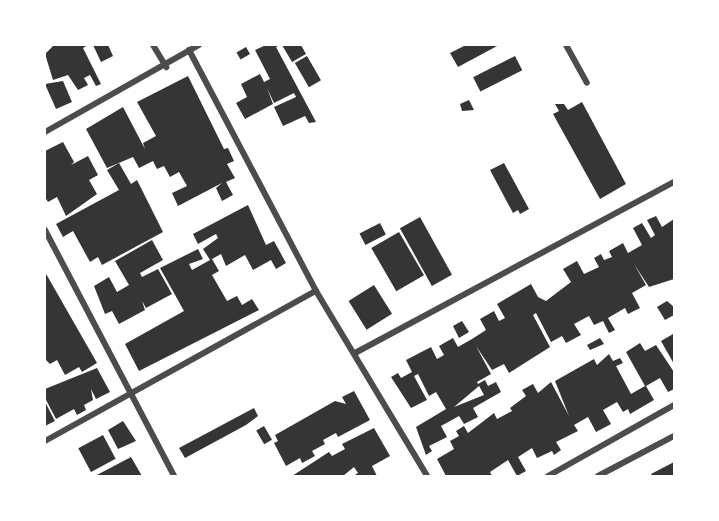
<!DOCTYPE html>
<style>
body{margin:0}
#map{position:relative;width:719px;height:521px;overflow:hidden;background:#fff;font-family:Raleway,sans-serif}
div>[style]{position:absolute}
.building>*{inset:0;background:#353535;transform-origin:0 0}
.minor>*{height:6px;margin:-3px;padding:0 3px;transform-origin:3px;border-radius:3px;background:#4c4c4c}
span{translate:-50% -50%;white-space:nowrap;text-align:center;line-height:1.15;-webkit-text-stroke:6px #fff;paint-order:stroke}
.frame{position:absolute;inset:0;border:46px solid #fff;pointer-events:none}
</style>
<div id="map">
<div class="building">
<i style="clip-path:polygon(54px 45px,88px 45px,83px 48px,101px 84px,96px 86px,90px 75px,84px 78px,88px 85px,78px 90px,68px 75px,53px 80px,45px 54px)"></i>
<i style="clip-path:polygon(93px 45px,108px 45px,113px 56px,101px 62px)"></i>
<i style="clip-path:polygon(266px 45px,281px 45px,276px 47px,316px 122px,309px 123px,305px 116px,283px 126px,274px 107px,296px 97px,294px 93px,274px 103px,267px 88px,273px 104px,245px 119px,236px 103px,247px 97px,241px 84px,260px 74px,264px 82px,270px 79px,255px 50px)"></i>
<i style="clip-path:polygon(282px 45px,301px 45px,306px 54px,292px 62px)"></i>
<i style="clip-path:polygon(466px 45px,499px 45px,458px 67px,450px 53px)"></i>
<i style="left:246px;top:47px;width:8px;height:11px;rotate:60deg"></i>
<i style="left:307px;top:56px;width:28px;height:14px;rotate:60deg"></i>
<i style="left:515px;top:56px;width:16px;height:47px;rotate:63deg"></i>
<i style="clip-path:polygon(188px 76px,224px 149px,228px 148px,234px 161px,227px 164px,235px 178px,226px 182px,233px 195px,222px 201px,216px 188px,222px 183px,178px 206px,172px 193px,187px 186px,179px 172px,170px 177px,164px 166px,157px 169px,153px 161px,139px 168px,133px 157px,107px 168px,86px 129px,123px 107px,145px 149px,143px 143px,156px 136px,137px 102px)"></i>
<i style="clip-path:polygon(63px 81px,72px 102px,56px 109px,45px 84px)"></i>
<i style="clip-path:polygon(469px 100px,474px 110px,462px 111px,460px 104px)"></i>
<i style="clip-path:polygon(582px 102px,626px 184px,600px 199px,553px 114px,559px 111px,555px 104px,564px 104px,568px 110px)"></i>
<i style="clip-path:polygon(63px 142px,74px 162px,71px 165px,88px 156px,98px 175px,89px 180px,97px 194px,66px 216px,57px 197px,48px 202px,45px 197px,45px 151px)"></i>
<i style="clip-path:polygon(119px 163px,131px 184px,137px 180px,163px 232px,102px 265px,98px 257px,90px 262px,73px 231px,63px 237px,56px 224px,119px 190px,107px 170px)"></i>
<i style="clip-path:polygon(504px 163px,529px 209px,520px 214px,518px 210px,513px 213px,490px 170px)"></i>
<i style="clip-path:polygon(248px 205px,266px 245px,274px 241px,286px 263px,276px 269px,271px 260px,253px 270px,245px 255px,226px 266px,221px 254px,212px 259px,219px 271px,212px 275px,227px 301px,237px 296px,242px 305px,252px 299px,259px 310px,139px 371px,125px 344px,184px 311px,160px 268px,198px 249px,203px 259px,189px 264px,192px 270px,210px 260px,203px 249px,218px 238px,216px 234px,198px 244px,193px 234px)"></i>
<i style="clip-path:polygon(656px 216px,662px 227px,674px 219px,674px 279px,649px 287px,634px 264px,646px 285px,632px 293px,640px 308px,628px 314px,625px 308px,608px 318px,615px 330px,609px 333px,603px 321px,594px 325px,589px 316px,574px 324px,581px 335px,566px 343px,562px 336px,551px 342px,536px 313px,533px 315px,550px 347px,509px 373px,504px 364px,492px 370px,476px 346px,491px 374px,477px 382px,479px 386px,454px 407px,484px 395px,478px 384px,485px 380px,488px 386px,496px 382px,501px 392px,473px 408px,478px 417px,464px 424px,459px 416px,441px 426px,447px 437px,429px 446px,432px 451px,426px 455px,416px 427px,446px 409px,436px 392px,429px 396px,418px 374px,414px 376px,427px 400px,411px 408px,391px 377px,398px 373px,401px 378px,412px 372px,406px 360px,431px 347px,437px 359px,444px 355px,439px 346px,453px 338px,458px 347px,472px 339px,486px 330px,480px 319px,494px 311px,499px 321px,505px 318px,497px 304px,531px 284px,538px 297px,546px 301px,571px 282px,563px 269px,577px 261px,584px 274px,599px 267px,594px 258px,601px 254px,604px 260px,612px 257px,609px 251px,623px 243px,628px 253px,642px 245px,633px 228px,642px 223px,651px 238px,655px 235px,647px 220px)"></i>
<i style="left:420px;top:217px;width:66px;height:23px;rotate:61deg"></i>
<i style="left:380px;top:223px;width:13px;height:23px;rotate:63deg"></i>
<i style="left:399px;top:232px;width:50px;height:32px;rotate:60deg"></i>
<i style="clip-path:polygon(152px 240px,163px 260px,140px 273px,142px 277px,158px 269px,172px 294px,146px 308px,142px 301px,145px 310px,119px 324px,112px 311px,105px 314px,94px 286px,109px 277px,117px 292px,129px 285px,115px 261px)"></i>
<i style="clip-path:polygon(45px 272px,97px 363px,82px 372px,79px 367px,65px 375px,57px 360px,50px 364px,45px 359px)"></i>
<i style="left:374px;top:285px;width:34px;height:30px;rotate:58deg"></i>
<i style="clip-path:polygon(667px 301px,674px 307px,674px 315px,665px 320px,657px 307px)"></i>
<i style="clip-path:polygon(462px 321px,469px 332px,459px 338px,453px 326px)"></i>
<i style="clip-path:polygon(673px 334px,674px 337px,674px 364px,661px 341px)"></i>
<i style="clip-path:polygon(600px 338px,604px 344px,590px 350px,587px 345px)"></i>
<i style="clip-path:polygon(640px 343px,645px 351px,656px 345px,674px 372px,674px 389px,668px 392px,660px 378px,646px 386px,654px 400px,630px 414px,628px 409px,623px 412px,617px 402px,603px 410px,611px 424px,596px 432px,588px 417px,574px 425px,578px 431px,556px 442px,561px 450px,554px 455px,552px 451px,537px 458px,532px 448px,518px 457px,526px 471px,517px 476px,508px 460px,490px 472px,492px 476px,446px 476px,437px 459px,454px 449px,450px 441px,459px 436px,456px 431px,464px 426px,468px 433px,494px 413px,497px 419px,512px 411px,510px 408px,526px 396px,522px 390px,533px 384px,538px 393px,551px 382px,569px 416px,555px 381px,594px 359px,597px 365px,609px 354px,613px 361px,620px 358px,623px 363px,616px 366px,631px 394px,645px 386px,626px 352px)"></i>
<i style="clip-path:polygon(97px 368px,110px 392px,96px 399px,91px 389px,93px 400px,84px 405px,86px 410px,77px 415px,74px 409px,56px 419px,45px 398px,45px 389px)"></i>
<i style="clip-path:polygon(354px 391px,370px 420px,338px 437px,336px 433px,323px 440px,325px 444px,312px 451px,315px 456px,302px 463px,300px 458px,286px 466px,274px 443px,278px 441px,275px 435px,335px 401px,346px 404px,342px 397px)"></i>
<i style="clip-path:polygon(45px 402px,55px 421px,45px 426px)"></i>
<i style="clip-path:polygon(254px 408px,258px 416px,246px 425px,185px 458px,179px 448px)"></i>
<i style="clip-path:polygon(123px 421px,136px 441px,118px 449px,108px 430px)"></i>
<i style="left:264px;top:426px;width:16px;height:9px;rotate:60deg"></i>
<i style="clip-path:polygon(374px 428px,390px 456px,372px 466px,377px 476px,353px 476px,358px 473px,354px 467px,343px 476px,292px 476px,329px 452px,332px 456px,345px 449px,342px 444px)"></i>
<i style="left:103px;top:435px;width:27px;height:28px;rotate:62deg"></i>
<i style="clip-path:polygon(131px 457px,142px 476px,95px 476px)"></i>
<i style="clip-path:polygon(674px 462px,674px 476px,652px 476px,651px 474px)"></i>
</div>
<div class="minor">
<i style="left:153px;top:45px;width:26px;rotate:59deg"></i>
<i style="left:566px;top:45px;width:43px;rotate:61.1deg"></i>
<i style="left:189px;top:50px;width:272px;rotate:62.2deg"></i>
<i style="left:316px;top:291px;width:216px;rotate:59deg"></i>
<i style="left:45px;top:132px;width:177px;rotate:-29.5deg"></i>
<i style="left:45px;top:230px;width:278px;rotate:62.3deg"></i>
<i style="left:355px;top:353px;width:362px;rotate:-28.2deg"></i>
<i style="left:45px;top:441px;width:310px;rotate:-29deg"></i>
<i style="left:548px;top:476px;width:145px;rotate:-29.4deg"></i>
<i style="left:598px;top:476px;width:86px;rotate:-27.8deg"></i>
</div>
<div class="frame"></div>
</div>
